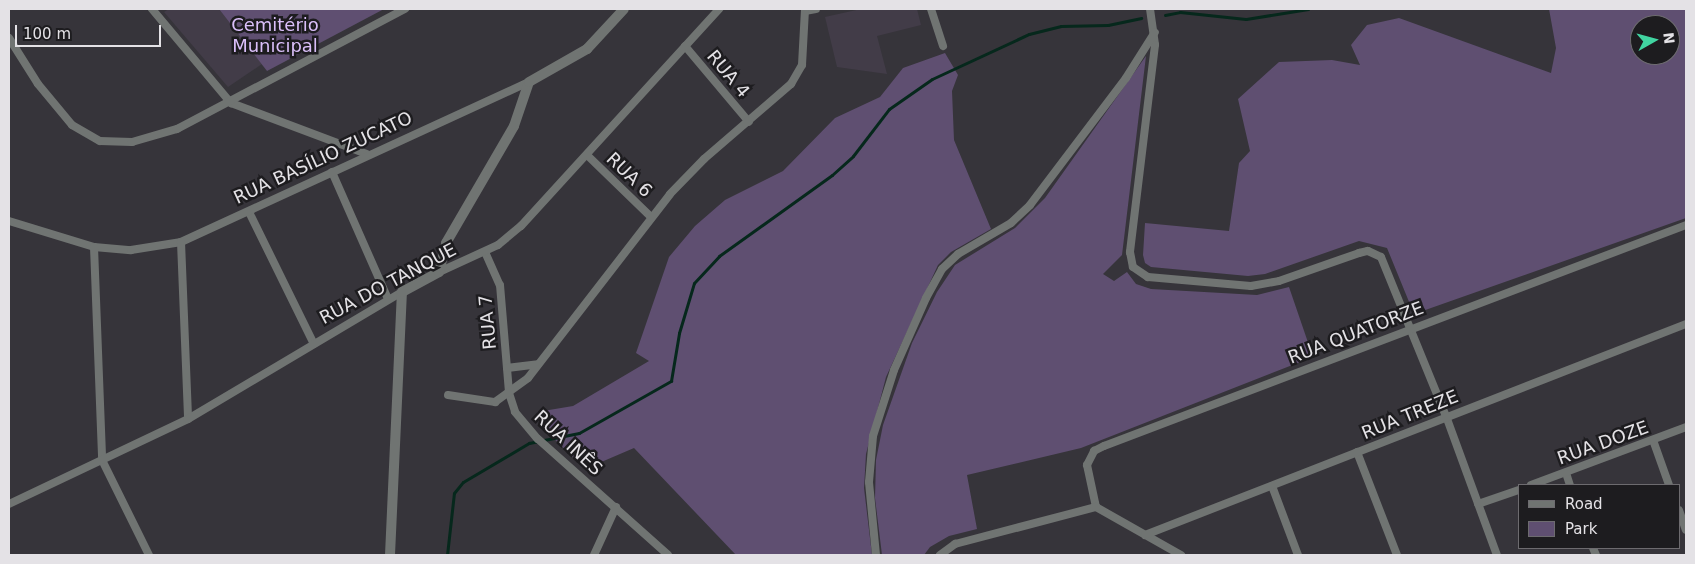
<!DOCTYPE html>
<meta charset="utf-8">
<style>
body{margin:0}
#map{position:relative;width:1695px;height:564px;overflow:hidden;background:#36343a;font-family:"DejaVu Sans",sans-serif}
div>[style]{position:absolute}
.built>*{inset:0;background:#423c48}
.green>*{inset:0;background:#5f4f71}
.stream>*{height:3px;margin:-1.5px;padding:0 1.5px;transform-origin:1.5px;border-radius:1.5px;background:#06281c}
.minor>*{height:8px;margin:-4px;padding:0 4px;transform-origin:4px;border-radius:4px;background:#707472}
.tertiary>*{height:10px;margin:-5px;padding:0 5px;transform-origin:5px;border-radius:5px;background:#707472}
span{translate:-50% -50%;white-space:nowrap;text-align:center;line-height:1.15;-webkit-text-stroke:5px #1d1c1f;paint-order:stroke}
.park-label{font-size:18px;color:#dabff9}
.street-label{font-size:18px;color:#e4e2e6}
.frame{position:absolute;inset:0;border:10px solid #e4e2e6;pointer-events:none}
.legend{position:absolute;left:1518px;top:484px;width:162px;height:65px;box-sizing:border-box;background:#1d1c1f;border:1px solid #6d6b6f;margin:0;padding:6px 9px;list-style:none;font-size:15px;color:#e4e2e6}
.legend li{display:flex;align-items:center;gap:10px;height:25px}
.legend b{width:25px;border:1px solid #6d6b6f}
.north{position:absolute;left:1630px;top:15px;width:50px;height:50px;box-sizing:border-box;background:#1d1c1f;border:1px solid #6d6b6f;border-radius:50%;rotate:83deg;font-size:14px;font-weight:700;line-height:20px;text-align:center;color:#e4e2e6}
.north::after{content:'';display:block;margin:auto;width:18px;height:22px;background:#41d4a1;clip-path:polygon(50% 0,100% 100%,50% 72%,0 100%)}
.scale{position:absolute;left:15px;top:25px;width:146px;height:22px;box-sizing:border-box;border:2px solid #e4e2e6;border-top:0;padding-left:6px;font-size:15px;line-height:18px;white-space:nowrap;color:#e4e2e6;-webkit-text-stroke:4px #1d1c1f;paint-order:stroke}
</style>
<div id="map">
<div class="built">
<i style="clip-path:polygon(169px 9px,219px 9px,262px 64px,228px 87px,164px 12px)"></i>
<i style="clip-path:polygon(861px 9px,917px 9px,921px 25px,877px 36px,887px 74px,837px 67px,825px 17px)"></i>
</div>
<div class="green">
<i style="clip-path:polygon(219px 9px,384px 9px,267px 71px)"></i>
<i style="clip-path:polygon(evenodd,1549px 9px,1686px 9px,1686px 218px,1414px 314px,1387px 248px,1359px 241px,1265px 274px,1248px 276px,1151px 267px,1145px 263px,1143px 255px,1145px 223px,1229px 231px,1239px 163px,1250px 151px,1238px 99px,1279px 62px,1332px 60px,1360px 65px,1351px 45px,1367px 25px,1399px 18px,1551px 73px,1556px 48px,1549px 9px,1640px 25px,1670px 25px,1670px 55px,1640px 55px,1640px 25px)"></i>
<i style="clip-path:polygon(945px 53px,958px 75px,952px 91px,954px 140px,991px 229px,951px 252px,938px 265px,886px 377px,866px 454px,864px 488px,872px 555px,736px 555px,634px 448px,585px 469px,542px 427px,537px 412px,573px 406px,649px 361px,636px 353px,669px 257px,695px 226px,725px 200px,783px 171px,835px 118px,880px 97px,903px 68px)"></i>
<i style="clip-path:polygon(1146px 56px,1122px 255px,1103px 274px,1114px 281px,1127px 272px,1136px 284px,1151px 289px,1257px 295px,1289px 287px,1313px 357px,1081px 448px,967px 475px,977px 529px,949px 536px,930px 547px,924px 555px,882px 555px,875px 498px,876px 460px,883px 425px,912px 343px,937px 292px,955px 265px,1015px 228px,1045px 198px)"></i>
</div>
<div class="stream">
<i style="left:1165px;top:15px;width:15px;rotate:-11deg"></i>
<i style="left:1180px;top:12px;width:66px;rotate:6.1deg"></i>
<i style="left:1246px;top:19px;width:63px;rotate:-9.2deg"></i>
<i style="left:447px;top:555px;width:62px;rotate:-83.6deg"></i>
<i style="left:454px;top:493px;width:14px;rotate:-51deg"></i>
<i style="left:463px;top:482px;width:77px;rotate:-30.6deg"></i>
<i style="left:529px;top:443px;width:51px;rotate:-11.3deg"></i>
<i style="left:579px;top:433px;width:106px;rotate:-29.5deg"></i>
<i style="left:671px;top:381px;width:49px;rotate:-80.5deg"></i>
<i style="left:679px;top:333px;width:52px;rotate:-73.3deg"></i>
<i style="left:694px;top:283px;width:37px;rotate:-47deg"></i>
<i style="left:719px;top:256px;width:139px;rotate:-35.6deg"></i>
<i style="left:832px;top:175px;width:28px;rotate:-42deg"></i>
<i style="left:853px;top:156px;width:59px;rotate:-52.5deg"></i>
<i style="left:889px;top:109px;width:52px;rotate:-34.9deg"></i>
<i style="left:932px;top:79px;width:107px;rotate:-24.9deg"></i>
<i style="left:1029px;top:34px;width:33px;rotate:-14deg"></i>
<i style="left:1061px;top:26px;width:47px;rotate:-1.2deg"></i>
<i style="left:1108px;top:25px;width:34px;rotate:-12deg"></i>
</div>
<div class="minor">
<i style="left:152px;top:9px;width:123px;rotate:50deg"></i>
<i style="left:231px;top:103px;width:145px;rotate:20.6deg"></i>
<i style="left:931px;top:9px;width:39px;rotate:72deg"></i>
<i style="left:1150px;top:9px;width:36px;rotate:82deg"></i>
<i style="left:1155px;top:45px;width:209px;rotate:96.9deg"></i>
<i style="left:1130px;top:252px;width:15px;rotate:79deg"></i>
<i style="left:1133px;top:267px;width:18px;rotate:34deg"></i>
<i style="left:1148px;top:277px;width:103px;rotate:5deg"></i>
<i style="left:1251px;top:286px;width:28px;rotate:-10deg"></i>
<i style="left:1279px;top:281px;width:85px;rotate:-19.3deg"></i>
<i style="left:1359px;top:253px;width:9px;rotate:-13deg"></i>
<i style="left:1368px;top:251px;width:14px;rotate:25deg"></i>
<i style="left:1381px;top:257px;width:172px;rotate:67.8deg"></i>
<i style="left:1446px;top:416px;width:148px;rotate:69.9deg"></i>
<i style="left:805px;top:11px;width:11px;rotate:-10deg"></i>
<i style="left:9px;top:38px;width:54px;rotate:57.8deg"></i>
<i style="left:38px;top:84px;width:53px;rotate:50.3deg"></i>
<i style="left:72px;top:125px;width:32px;rotate:30deg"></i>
<i style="left:100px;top:141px;width:32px;rotate:2deg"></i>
<i style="left:132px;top:142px;width:47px;rotate:-16.1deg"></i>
<i style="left:177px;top:129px;width:258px;rotate:-27.8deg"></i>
<i style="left:685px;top:46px;width:99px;rotate:49.9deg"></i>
<i style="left:587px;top:155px;width:89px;rotate:44.1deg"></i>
<i style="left:332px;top:172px;width:139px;rotate:66.2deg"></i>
<i style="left:249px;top:212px;width:147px;rotate:63.8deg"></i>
<i style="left:9px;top:221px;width:89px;rotate:17deg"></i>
<i style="left:94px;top:247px;width:37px;rotate:5deg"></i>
<i style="left:131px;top:250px;width:51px;rotate:-9.1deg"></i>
<i style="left:181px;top:242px;width:383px;rotate:-24.7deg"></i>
<i style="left:181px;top:242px;width:177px;rotate:87.7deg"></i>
<i style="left:94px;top:247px;width:213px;rotate:87.8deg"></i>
<i style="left:102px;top:460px;width:106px;rotate:63.7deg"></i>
<i style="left:485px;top:252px;width:36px;rotate:66deg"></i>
<i style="left:500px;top:285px;width:108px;rotate:85.2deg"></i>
<i style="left:509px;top:393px;width:20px;rotate:72deg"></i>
<i style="left:515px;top:412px;width:35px;rotate:50deg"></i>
<i style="left:538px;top:439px;width:174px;rotate:41.7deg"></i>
<i style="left:439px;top:272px;width:65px;rotate:-24.6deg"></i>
<i style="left:498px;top:245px;width:30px;rotate:-40deg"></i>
<i style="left:521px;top:226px;width:294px;rotate:-47.6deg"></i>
<i style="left:507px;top:368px;width:31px;rotate:-7deg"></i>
<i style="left:448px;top:395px;width:48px;rotate:8.5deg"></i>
<i style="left:495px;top:402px;width:41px;rotate:-36deg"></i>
<i style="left:528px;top:378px;width:232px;rotate:-52.3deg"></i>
<i style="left:670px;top:194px;width:49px;rotate:-45.8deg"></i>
<i style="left:704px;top:159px;width:115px;rotate:-40.8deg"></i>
<i style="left:791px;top:84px;width:22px;rotate:-60deg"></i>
<i style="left:802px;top:65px;width:56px;rotate:-86.9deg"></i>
<i style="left:1653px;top:440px;width:48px;rotate:70.4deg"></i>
<i style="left:1357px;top:452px;width:110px;rotate:68.8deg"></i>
<i style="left:1566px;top:473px;width:13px;rotate:72deg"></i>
<i style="left:1531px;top:485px;width:165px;rotate:-20.5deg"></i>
<i style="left:1272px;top:486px;width:74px;rotate:69.4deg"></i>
<i style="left:9px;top:504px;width:198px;rotate:-25.4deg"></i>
<i style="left:188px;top:419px;width:249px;rotate:-30.7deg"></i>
<i style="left:1478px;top:504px;width:43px;rotate:-18.9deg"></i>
<i style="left:1096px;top:507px;width:43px;rotate:-102.1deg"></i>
<i style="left:1087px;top:465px;width:16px;rotate:-63deg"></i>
<i style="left:1094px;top:451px;width:11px;rotate:-27deg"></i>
<i style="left:1104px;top:446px;width:623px;rotate:-20.79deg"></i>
<i style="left:1096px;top:507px;width:98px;rotate:29.5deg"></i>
<i style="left:1679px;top:510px;width:21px;rotate:71deg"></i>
<i style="left:1145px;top:535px;width:581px;rotate:-21.31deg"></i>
<i style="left:1593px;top:548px;width:8px;rotate:67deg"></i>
<i style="left:594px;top:555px;width:53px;rotate:-65.4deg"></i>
<i style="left:876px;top:555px;width:73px;rotate:-95.5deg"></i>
<i style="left:869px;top:482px;width:46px;rotate:-85deg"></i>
<i style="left:873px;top:436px;width:69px;rotate:-72.3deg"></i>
<i style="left:894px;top:370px;width:79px;rotate:-66deg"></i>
<i style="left:926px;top:298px;width:33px;rotate:-61deg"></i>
<i style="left:942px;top:269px;width:22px;rotate:-43deg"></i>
<i style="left:958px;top:254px;width:61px;rotate:-30.3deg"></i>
<i style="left:1011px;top:223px;width:26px;rotate:-43deg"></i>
<i style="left:1030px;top:205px;width:159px;rotate:-52.9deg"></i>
<i style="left:1126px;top:78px;width:54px;rotate:-57.8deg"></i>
<i style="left:940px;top:555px;width:19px;rotate:-36deg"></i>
<i style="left:955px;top:544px;width:146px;rotate:-14.7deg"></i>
</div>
<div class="tertiary">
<i style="left:390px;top:555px;width:263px;rotate:-87.4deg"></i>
<i style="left:402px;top:292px;width:42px;rotate:-28.4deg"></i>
<i style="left:439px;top:272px;width:30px;rotate:-76deg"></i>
<i style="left:446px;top:243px;width:135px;rotate:-59.8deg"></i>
<i style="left:514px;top:126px;width:46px;rotate:-71.2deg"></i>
<i style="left:529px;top:82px;width:67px;rotate:-29.6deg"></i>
<i style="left:587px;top:49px;width:54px;rotate:-47.2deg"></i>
</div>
<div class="park-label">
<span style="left:275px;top:36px">Cemitério<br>Municipal</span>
</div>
<div class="street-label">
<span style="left:728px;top:74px;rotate:50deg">RUA 4</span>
<span style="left:323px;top:158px;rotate:-25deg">RUA BASÍLIO ZUCATO</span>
<span style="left:629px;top:175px;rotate:44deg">RUA 6</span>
<span style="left:388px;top:284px;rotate:-28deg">RUA DO TANQUE</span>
<span style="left:488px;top:322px;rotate:-95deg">RUA 7</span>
<span style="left:1356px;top:333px;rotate:-21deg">RUA QUATORZE</span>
<span style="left:1410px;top:415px;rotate:-22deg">RUA TREZE</span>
<span style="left:568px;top:443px;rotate:43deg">RUA INÊS</span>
<span style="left:1603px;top:443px;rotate:-20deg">RUA DOZE</span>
</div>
<div class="frame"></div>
<ul class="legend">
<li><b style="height:6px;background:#707472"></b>Road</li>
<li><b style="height:14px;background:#5f4f71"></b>Park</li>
</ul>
<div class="north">N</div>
<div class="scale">100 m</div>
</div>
